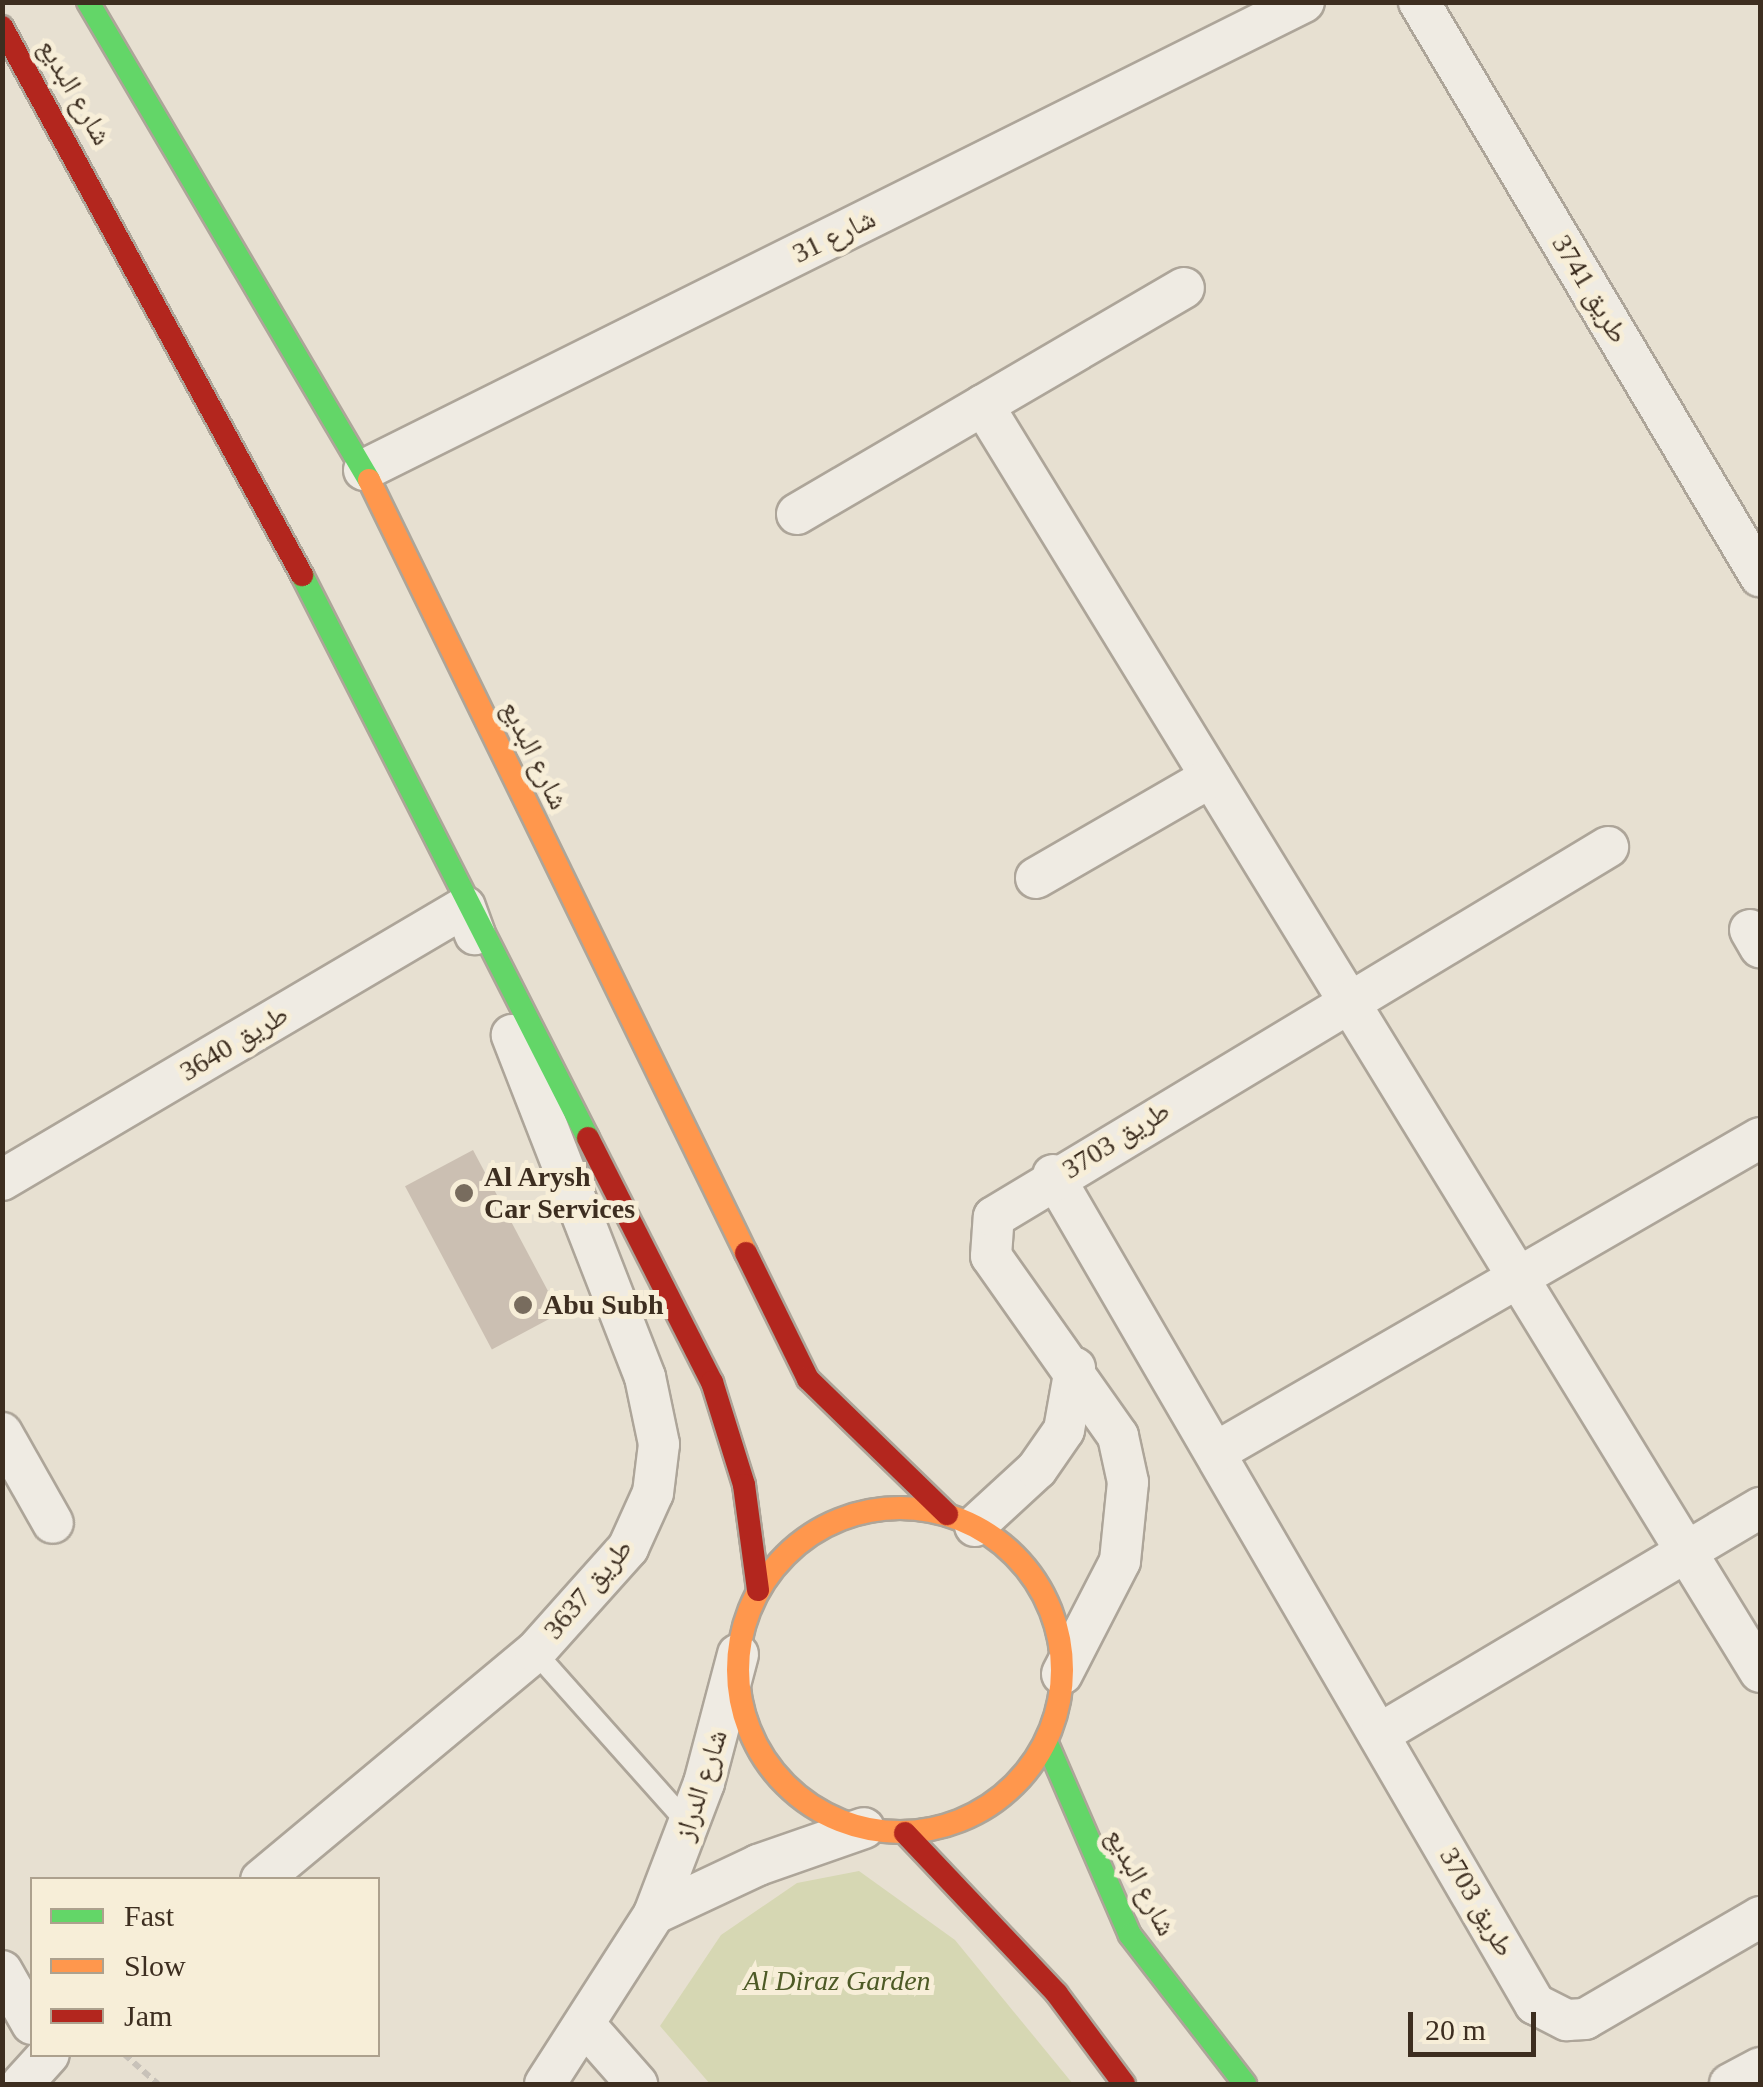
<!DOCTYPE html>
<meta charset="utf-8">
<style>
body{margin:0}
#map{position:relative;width:1763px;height:2087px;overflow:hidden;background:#e7e0d1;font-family:"Times New Roman","Noto Naskh Arabic",serif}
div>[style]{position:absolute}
.green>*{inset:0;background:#d6d7b3}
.building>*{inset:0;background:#cbbfb2;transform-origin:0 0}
.path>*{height:6px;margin-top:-3px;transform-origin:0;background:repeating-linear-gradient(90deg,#c8c2b9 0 8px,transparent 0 13px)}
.roads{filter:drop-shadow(2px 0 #ada599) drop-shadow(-2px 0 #ada599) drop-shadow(0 2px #ada599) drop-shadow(0 -2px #ada599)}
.lane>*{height:20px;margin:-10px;padding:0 10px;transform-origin:10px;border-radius:10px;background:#efebe3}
.street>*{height:40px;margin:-20px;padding:0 20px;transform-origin:20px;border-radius:20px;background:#efebe3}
.fast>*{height:22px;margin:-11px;padding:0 11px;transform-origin:11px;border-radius:11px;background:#63d668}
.slow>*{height:22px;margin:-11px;padding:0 11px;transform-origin:11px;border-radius:11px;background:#ff974d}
.slow>.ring{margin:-11px;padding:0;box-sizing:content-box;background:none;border:22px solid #ff974d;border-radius:50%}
.jam>*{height:22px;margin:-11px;padding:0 11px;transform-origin:11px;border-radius:11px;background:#b3261e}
.dots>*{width:28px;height:28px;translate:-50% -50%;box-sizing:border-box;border:5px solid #f7eed8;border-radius:50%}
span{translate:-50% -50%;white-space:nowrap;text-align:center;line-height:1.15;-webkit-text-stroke:10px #f7eed8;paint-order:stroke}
.street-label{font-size:28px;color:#3d2e20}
.poi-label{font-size:28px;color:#3d2e20;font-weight:700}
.left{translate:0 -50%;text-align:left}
.park-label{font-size:28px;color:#4d5a26;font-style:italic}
.frame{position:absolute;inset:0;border:5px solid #3d2e20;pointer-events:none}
.legend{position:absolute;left:30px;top:1877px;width:350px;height:180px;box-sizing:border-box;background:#f7eed8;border:2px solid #ada18e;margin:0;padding:12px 18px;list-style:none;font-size:30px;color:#3d2e20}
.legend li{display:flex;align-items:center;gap:20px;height:50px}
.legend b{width:50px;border:2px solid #ada18e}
.scale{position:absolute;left:1408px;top:2012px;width:128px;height:45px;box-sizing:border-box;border:5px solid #3d2e20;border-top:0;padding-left:12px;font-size:30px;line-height:35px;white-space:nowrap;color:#3d2e20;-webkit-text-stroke:8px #f7eed8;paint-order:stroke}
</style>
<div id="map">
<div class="green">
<i style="clip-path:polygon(859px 1871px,955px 1940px,1073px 2084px,710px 2084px,660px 2026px,721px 1935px,797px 1883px)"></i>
</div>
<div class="building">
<i style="left:473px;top:1150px;width:185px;height:77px;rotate:62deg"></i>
</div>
<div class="path">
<i style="left:124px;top:2054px;width:45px;rotate:41.4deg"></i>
</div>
<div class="roads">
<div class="lane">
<i style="left:535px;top:1652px;width:232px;rotate:48.3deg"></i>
</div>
<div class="street">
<i style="left:1419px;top:2px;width:668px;rotate:59.29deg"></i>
<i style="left:983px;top:405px;width:1486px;rotate:58.48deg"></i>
<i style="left:364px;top:470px;width:1050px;rotate:-26.47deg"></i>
<i style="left:797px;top:514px;width:448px;rotate:-30.3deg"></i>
<i style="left:1036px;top:878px;width:202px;rotate:-30deg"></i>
<i style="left:1750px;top:930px;width:20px;rotate:60deg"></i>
<i style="left:1053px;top:1175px;width:959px;rotate:59.83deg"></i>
<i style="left:1535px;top:2004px;width:36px;rotate:27deg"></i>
<i style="left:1567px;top:2020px;width:18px;rotate:-3deg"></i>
<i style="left:1585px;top:2019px;width:203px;rotate:-30.2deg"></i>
<i style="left:2px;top:1180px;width:537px;rotate:-30.52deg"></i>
<i style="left:465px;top:907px;width:29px;rotate:70deg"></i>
<i style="left:2px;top:1433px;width:103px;rotate:60.5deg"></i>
<i style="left:1216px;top:1452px;width:628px;rotate:-29.99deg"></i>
<i style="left:975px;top:1526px;width:84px;rotate:-42.6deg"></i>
<i style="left:1037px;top:1469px;width:47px;rotate:-55.3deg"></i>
<i style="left:1064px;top:1430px;width:63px;rotate:-79.9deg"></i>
<i style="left:1062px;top:1674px;width:127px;rotate:-62.8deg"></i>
<i style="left:1120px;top:1561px;width:79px;rotate:-84.2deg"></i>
<i style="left:1128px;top:1482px;width:47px;rotate:-102.3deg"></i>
<i style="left:1118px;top:1436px;width:220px;rotate:-125.2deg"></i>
<i style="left:991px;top:1256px;width:39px;rotate:-86deg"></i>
<i style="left:994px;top:1217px;width:717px;rotate:-31.07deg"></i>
<i style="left:1381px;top:1733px;width:441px;rotate:-30.7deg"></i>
<i style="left:261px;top:1880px;width:356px;rotate:-39.8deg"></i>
<i style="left:535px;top:1652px;width:140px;rotate:-48.2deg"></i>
<i style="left:628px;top:1548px;width:60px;rotate:-65.6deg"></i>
<i style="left:653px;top:1493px;width:49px;rotate:-83deg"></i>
<i style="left:659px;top:1444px;width:68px;rotate:-101.8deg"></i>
<i style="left:645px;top:1377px;width:367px;rotate:-111.3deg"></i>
<i style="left:654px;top:1914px;width:115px;rotate:-25.2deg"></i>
<i style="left:758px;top:1865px;width:112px;rotate:-19.2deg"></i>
<i style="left:2px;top:1971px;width:61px;rotate:60.5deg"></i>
<i style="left:585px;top:2025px;width:79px;rotate:48.6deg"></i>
<i style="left:22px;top:2084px;width:40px;rotate:-48deg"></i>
<i style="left:545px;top:2084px;width:202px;rotate:-57.3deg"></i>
<i style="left:654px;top:1914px;width:140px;rotate:-69.1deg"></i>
<i style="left:704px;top:1783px;width:133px;rotate:-75.2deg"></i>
<i style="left:1730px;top:2084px;width:34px;rotate:-28deg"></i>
</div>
<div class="fast">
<i style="left:88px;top:2px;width:554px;rotate:59.55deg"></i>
<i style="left:302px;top:575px;width:631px;rotate:63.07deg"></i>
<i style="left:1046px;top:1741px;width:211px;rotate:66.6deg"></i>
<i style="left:1130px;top:1935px;width:188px;rotate:52.3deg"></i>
</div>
<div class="slow">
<i style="left:369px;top:480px;width:860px;rotate:64deg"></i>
<i class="ring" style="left:738px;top:1508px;width:302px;height:302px"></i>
</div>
<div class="jam">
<i style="left:2px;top:27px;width:625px;rotate:61.3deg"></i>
<i style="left:588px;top:1138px;width:274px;rotate:63.1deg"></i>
<i style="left:712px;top:1382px;width:108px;rotate:72.7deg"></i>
<i style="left:744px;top:1485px;width:106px;rotate:82.4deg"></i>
<i style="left:746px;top:1253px;width:140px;rotate:63.8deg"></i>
<i style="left:808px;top:1379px;width:194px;rotate:44.2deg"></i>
<i style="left:905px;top:1833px;width:221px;rotate:46.6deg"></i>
<i style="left:1057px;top:1994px;width:112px;rotate:53.3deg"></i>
</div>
</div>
<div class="dots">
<i style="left:464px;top:1193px;background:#786c5e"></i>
<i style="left:523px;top:1305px;background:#786c5e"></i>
</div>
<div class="street-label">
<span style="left:75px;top:92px;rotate:60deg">شارع البديع</span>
<span style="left:834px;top:236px;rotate:-26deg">شارع 31</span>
<span style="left:1590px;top:289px;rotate:59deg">طريق 3741</span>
<span style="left:535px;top:755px;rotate:64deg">شارع البديع</span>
<span style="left:234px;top:1043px;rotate:-31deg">طريق 3640</span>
<span style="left:1116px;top:1140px;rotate:-32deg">طريق 3703</span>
<span style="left:588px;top:1589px;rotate:-50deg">طريق 3637</span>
<span style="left:701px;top:1785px;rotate:-72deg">شارع الدراز</span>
<span style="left:1141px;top:1882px;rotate:62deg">شارع البديع</span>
<span style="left:1477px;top:1902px;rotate:60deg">طريق 3703</span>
</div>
<div class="poi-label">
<span class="left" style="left:484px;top:1193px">Al Arysh<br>Car Services</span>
<span class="left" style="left:543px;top:1305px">Abu Subh</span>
</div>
<div class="park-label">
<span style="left:837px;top:1981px">Al Diraz Garden</span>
</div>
<div class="frame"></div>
<ul class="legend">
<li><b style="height:12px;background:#63d668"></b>Fast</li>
<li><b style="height:12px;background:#ff974d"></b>Slow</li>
<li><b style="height:12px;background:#b3261e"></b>Jam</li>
</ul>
<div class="scale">20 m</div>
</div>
